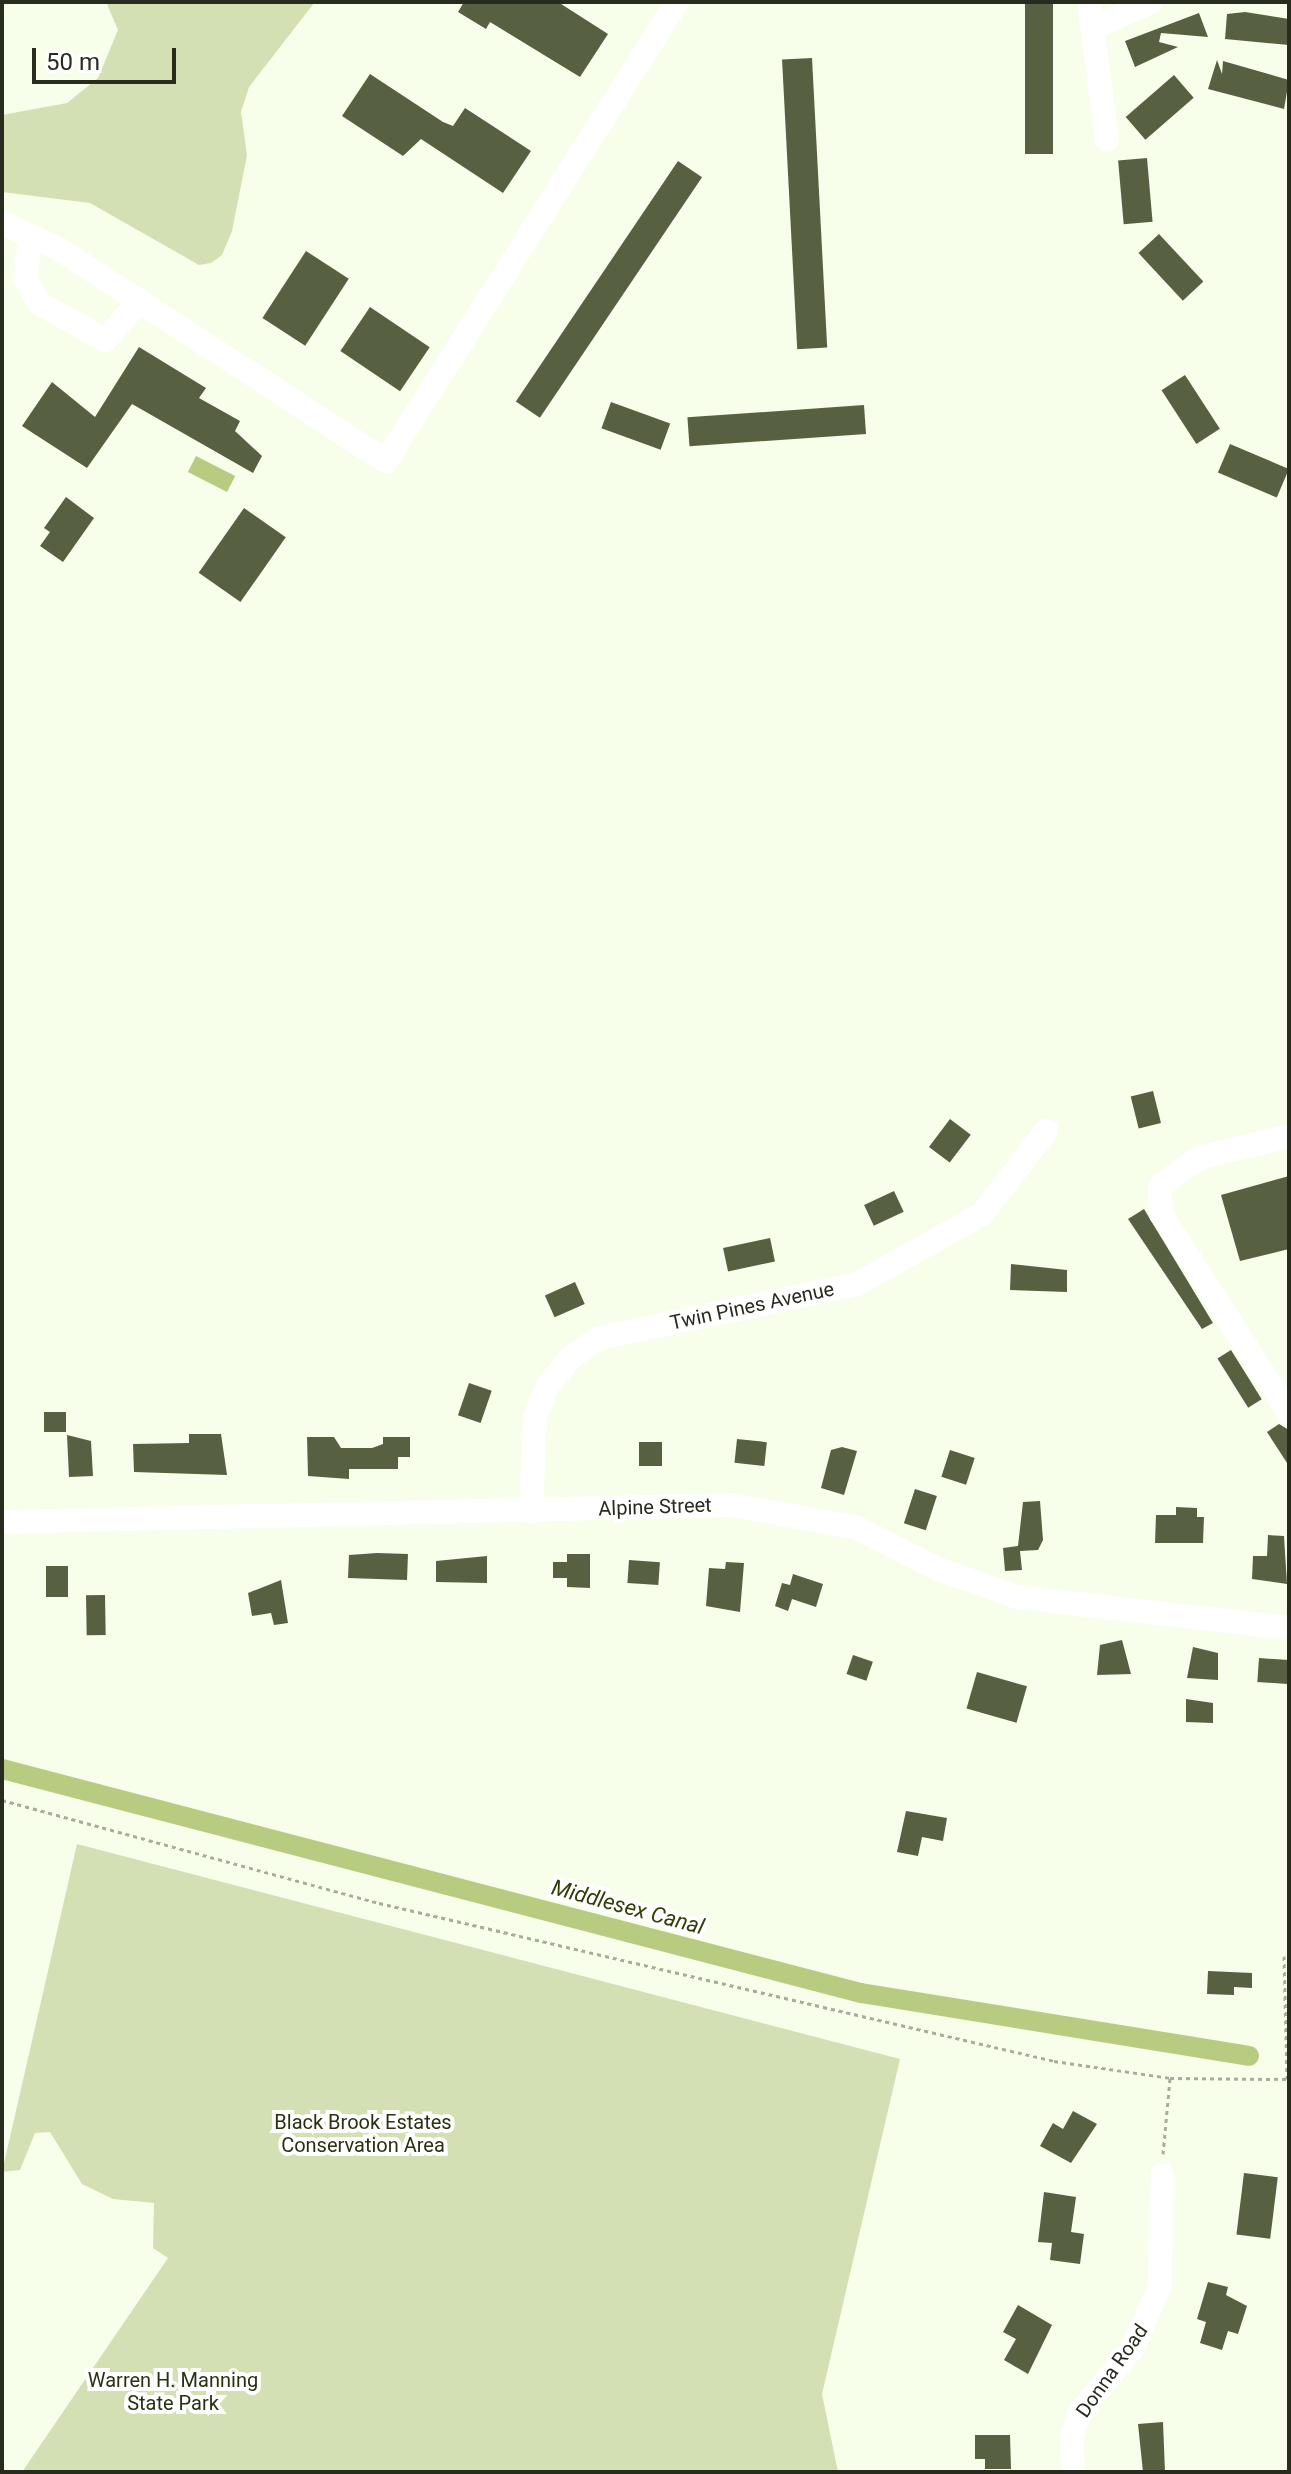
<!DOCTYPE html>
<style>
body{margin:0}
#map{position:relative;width:1291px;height:2474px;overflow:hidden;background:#f7fee9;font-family:Roboto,sans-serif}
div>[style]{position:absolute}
.green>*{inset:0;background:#d3e0b4}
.water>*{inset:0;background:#b8cc81;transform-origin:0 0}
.canal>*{height:20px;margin:-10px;padding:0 10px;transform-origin:10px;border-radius:10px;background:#b8cc81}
.building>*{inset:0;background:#586042;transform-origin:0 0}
.path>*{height:3px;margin-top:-1.5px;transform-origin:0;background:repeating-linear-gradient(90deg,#a8ad9b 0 4px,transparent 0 8px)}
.minor>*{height:24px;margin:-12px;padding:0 12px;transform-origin:12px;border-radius:12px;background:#fff}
span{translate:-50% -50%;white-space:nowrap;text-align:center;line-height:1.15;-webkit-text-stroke:8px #fff;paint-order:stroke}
.street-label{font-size:20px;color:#282c1f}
.park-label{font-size:20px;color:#293111}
.water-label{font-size:22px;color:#323e04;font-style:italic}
.frame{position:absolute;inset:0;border:4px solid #282c1f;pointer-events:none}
.scale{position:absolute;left:32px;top:48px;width:144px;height:36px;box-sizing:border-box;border:4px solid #282c1f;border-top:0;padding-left:10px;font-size:24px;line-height:28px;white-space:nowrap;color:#282c1f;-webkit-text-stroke:6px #fff;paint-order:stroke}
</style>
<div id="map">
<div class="green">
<i style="clip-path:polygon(106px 2px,315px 2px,249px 87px,241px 112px,247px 155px,232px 231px,222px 255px,211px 263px,199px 265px,90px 203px,2px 192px,2px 115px,67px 103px,98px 78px,118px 30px)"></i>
<i style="clip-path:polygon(77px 1844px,900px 2059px,822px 2394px,838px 2472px,22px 2472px,168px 2258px,153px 2248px,154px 2203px,113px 2199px,82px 2184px,50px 2132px,35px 2133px,20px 2170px,2px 2172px)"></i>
</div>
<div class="water">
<i style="left:196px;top:456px;width:44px;height:18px;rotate:27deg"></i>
</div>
<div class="canal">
<i style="left:2px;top:1769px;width:888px;rotate:14.62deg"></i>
<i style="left:861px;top:1993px;width:393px;rotate:9.2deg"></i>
</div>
<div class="building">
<i style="clip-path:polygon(464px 2px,558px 2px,608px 34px,580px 77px,490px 22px,486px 29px,458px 12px)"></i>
<i style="left:1025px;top:2px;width:28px;height:152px"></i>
<i style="clip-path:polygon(1245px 12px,1289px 19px,1289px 45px,1225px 39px,1227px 14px)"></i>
<i style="clip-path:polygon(1199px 13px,1208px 37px,1161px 33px,1159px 42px,1178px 47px,1135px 67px,1125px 41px)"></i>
<i style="left:812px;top:58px;width:290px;height:30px;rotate:87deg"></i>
<i style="clip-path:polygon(1217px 60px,1222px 74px,1223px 61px,1289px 80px,1284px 109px,1208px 89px)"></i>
<i style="clip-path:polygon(370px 74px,443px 122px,453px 126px,465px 108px,531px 151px,503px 193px,421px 139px,403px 156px,342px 116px)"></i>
<i style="left:1174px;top:75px;width:30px;height:64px;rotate:49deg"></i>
<i style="left:1147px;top:158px;width:64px;height:29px;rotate:85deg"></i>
<i style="left:678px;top:161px;width:29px;height:290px;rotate:34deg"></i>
<i style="left:1159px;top:234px;width:65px;height:28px;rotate:47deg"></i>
<i style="left:306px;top:251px;width:51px;height:80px;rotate:33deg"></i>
<i style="left:370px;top:307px;width:72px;height:53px;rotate:34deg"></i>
<i style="clip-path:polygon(139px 347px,206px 388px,199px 398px,240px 421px,235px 431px,262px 456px,253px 473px,132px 404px,87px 468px,22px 426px,52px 382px,95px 417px)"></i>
<i style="left:1185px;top:375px;width:64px;height:28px;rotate:57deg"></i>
<i style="left:611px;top:402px;width:63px;height:28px;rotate:20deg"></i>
<i style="left:864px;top:405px;width:29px;height:177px;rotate:86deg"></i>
<i style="left:1230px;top:444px;width:64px;height:31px;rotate:23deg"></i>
<i style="clip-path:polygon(66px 497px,94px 518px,63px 562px,40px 546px,50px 532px,44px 528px)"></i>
<i style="left:244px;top:508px;width:51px;height:79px;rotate:35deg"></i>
<i style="left:1153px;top:1091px;width:33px;height:23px;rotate:76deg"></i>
<i style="left:950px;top:1119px;width:26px;height:35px;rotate:37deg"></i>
<i style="clip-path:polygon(1289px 1176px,1289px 1249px,1240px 1261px,1221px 1195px)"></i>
<i style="left:894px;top:1191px;width:23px;height:33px;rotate:65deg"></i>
<i style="clip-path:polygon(1144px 1209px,1213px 1323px,1202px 1329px,1128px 1219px)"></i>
<i style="left:770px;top:1238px;width:24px;height:48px;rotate:78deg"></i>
<i style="clip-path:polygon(1011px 1264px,1067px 1270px,1067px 1292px,1010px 1290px)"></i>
<i style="left:575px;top:1282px;width:24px;height:33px;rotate:66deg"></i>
<i style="left:1231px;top:1350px;width:58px;height:16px;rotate:58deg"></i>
<i style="left:469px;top:1383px;width:24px;height:34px;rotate:19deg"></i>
<i style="left:44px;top:1412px;width:22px;height:20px"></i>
<i style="clip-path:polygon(1279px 1424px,1289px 1430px,1289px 1466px,1267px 1432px)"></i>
<i style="clip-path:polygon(189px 1434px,221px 1434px,227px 1475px,134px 1472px,133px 1444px,189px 1443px)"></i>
<i style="clip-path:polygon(67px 1435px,91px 1441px,93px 1476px,69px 1477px)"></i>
<i style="clip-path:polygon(307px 1437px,334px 1437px,341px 1448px,372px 1448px,383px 1444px,383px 1437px,410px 1437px,410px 1457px,398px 1457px,398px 1469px,349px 1469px,349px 1479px,308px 1476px)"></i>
<i style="left:737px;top:1439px;width:30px;height:24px;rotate:6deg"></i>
<i style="left:639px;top:1442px;width:23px;height:24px"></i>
<i style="clip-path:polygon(842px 1447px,857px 1451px,844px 1495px,821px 1488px,831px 1450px)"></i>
<i style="left:950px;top:1450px;width:26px;height:28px;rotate:18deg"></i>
<i style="left:915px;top:1489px;width:23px;height:36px;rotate:18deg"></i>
<i style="clip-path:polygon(1040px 1501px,1043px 1540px,1038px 1550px,1020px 1551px,1022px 1570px,1005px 1571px,1003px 1548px,1018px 1546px,1023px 1502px)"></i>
<i style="clip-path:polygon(1176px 1507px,1197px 1508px,1197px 1517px,1204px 1517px,1203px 1543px,1155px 1543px,1156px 1515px,1176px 1515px)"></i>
<i style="clip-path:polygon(1268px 1535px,1284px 1536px,1287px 1584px,1252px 1579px,1253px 1556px,1267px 1556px)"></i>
<i style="clip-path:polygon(377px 1553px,408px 1554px,407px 1580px,348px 1578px,349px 1555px)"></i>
<i style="clip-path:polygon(567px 1554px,590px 1554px,590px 1588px,567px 1587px,567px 1578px,553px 1578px,553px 1562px,567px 1562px)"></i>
<i style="clip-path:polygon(487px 1556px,487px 1583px,436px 1582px,436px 1561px)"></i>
<i style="left:629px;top:1560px;width:31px;height:23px;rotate:4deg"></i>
<i style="clip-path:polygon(726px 1562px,744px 1563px,740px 1612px,706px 1606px,709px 1568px,725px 1569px)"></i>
<i style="left:46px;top:1566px;width:22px;height:31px"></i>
<i style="clip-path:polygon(793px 1574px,823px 1584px,816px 1607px,792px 1599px,788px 1611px,775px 1606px,782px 1583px,790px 1585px)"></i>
<i style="clip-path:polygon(281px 1580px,288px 1623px,274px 1625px,271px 1613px,252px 1616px,248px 1593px)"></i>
<i style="left:105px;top:1595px;width:40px;height:19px;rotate:89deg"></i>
<i style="clip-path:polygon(1122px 1640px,1131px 1674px,1097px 1675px,1100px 1645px)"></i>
<i style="clip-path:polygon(1193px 1647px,1218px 1653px,1218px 1680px,1187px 1678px)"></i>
<i style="left:853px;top:1655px;width:21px;height:20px;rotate:19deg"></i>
<i style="left:1259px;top:1658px;width:30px;height:24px;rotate:4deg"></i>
<i style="left:977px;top:1672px;width:52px;height:38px;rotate:16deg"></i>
<i style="clip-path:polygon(1186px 1699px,1213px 1703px,1213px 1723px,1186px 1722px)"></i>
<i style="clip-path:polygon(906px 1811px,947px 1818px,943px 1841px,922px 1837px,918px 1856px,897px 1852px)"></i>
<i style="clip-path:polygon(1208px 1971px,1252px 1973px,1252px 1988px,1234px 1987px,1234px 1995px,1207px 1994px)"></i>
<i style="clip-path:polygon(1073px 2111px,1097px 2124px,1071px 2163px,1040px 2146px,1053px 2123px,1063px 2129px)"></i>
<i style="left:1244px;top:2173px;width:34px;height:62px;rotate:7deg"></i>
<i style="clip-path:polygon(1044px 2192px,1076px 2197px,1071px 2232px,1084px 2234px,1080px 2264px,1050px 2260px,1052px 2243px,1038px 2242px)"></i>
<i style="clip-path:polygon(1208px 2282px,1228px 2287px,1226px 2295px,1247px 2306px,1238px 2334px,1228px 2331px,1222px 2350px,1200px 2343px,1206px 2322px,1197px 2319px)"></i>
<i style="clip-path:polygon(1018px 2305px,1052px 2325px,1028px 2374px,1004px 2360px,1016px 2339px,1003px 2332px)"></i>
<i style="clip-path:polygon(1163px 2422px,1165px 2472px,1143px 2472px,1138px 2424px)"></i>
<i style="clip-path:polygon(975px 2435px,1010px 2435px,1011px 2469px,985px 2469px,985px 2459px,975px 2459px)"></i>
</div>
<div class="path">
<i style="left:2px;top:1800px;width:391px;rotate:15.3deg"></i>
<i style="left:379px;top:1903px;width:693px;rotate:13.17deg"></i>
<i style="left:1054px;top:2061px;width:117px;rotate:8.3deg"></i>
<i style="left:1170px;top:2078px;width:119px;rotate:0.5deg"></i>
<i style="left:1284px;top:1956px;width:123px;rotate:88.6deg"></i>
<i style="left:1163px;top:2154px;width:76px;rotate:-84.7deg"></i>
</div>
<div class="minor">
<i style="left:1089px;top:2px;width:139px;rotate:82.6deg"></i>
<i style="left:1093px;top:28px;width:64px;rotate:-24.1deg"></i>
<i style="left:2px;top:223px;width:63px;rotate:24.5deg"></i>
<i style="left:59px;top:249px;width:390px;rotate:33deg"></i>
<i style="left:386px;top:461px;width:543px;rotate:-57.63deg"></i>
<i style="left:31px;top:236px;width:42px;rotate:98.1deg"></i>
<i style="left:25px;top:278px;width:29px;rotate:61deg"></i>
<i style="left:39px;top:303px;width:76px;rotate:29.3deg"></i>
<i style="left:105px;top:340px;width:53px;rotate:-48.8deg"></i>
<i style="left:1289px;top:1136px;width:93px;rotate:166.3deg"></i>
<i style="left:1199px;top:1158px;width:48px;rotate:144.3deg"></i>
<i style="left:1160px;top:1186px;width:28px;rotate:88deg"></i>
<i style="left:1161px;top:1214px;width:237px;rotate:57.3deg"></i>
<i style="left:531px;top:1512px;width:94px;rotate:-87.6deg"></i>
<i style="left:535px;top:1418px;width:34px;rotate:-69deg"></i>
<i style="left:547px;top:1386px;width:38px;rotate:-50deg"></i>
<i style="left:571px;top:1357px;width:34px;rotate:-34deg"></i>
<i style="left:599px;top:1338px;width:264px;rotate:-11.8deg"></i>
<i style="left:857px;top:1284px;width:143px;rotate:-29.2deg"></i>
<i style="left:982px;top:1214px;width:105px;rotate:-52.4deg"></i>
<i style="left:2px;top:1522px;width:730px;rotate:-1.33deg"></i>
<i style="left:732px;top:1505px;width:127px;rotate:10.4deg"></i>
<i style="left:857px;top:1528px;width:91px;rotate:26.8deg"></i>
<i style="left:938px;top:1569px;width:84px;rotate:19.5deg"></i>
<i style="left:1017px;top:1597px;width:274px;rotate:6.5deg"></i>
<i style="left:1073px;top:2472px;width:36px;rotate:-92deg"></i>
<i style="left:1072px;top:2436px;width:25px;rotate:-72deg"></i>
<i style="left:1080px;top:2412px;width:82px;rotate:-50.5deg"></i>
<i style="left:1132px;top:2349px;width:69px;rotate:-66deg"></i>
<i style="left:1160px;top:2286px;width:111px;rotate:-89deg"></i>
</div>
<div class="street-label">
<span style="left:752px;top:1306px;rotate:-12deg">Twin Pines Avenue</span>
<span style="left:655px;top:1507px;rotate:-2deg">Alpine Street</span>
<span style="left:1112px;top:2371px;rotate:-55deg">Donna Road</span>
</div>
<div class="park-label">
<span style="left:363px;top:2134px">Black Brook Estates<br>Conservation Area</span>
<span style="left:173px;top:2392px">Warren H. Manning<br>State Park</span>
</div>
<div class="water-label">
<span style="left:628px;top:1907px;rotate:15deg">Middlesex Canal</span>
</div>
<div class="frame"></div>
<div class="scale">50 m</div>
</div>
